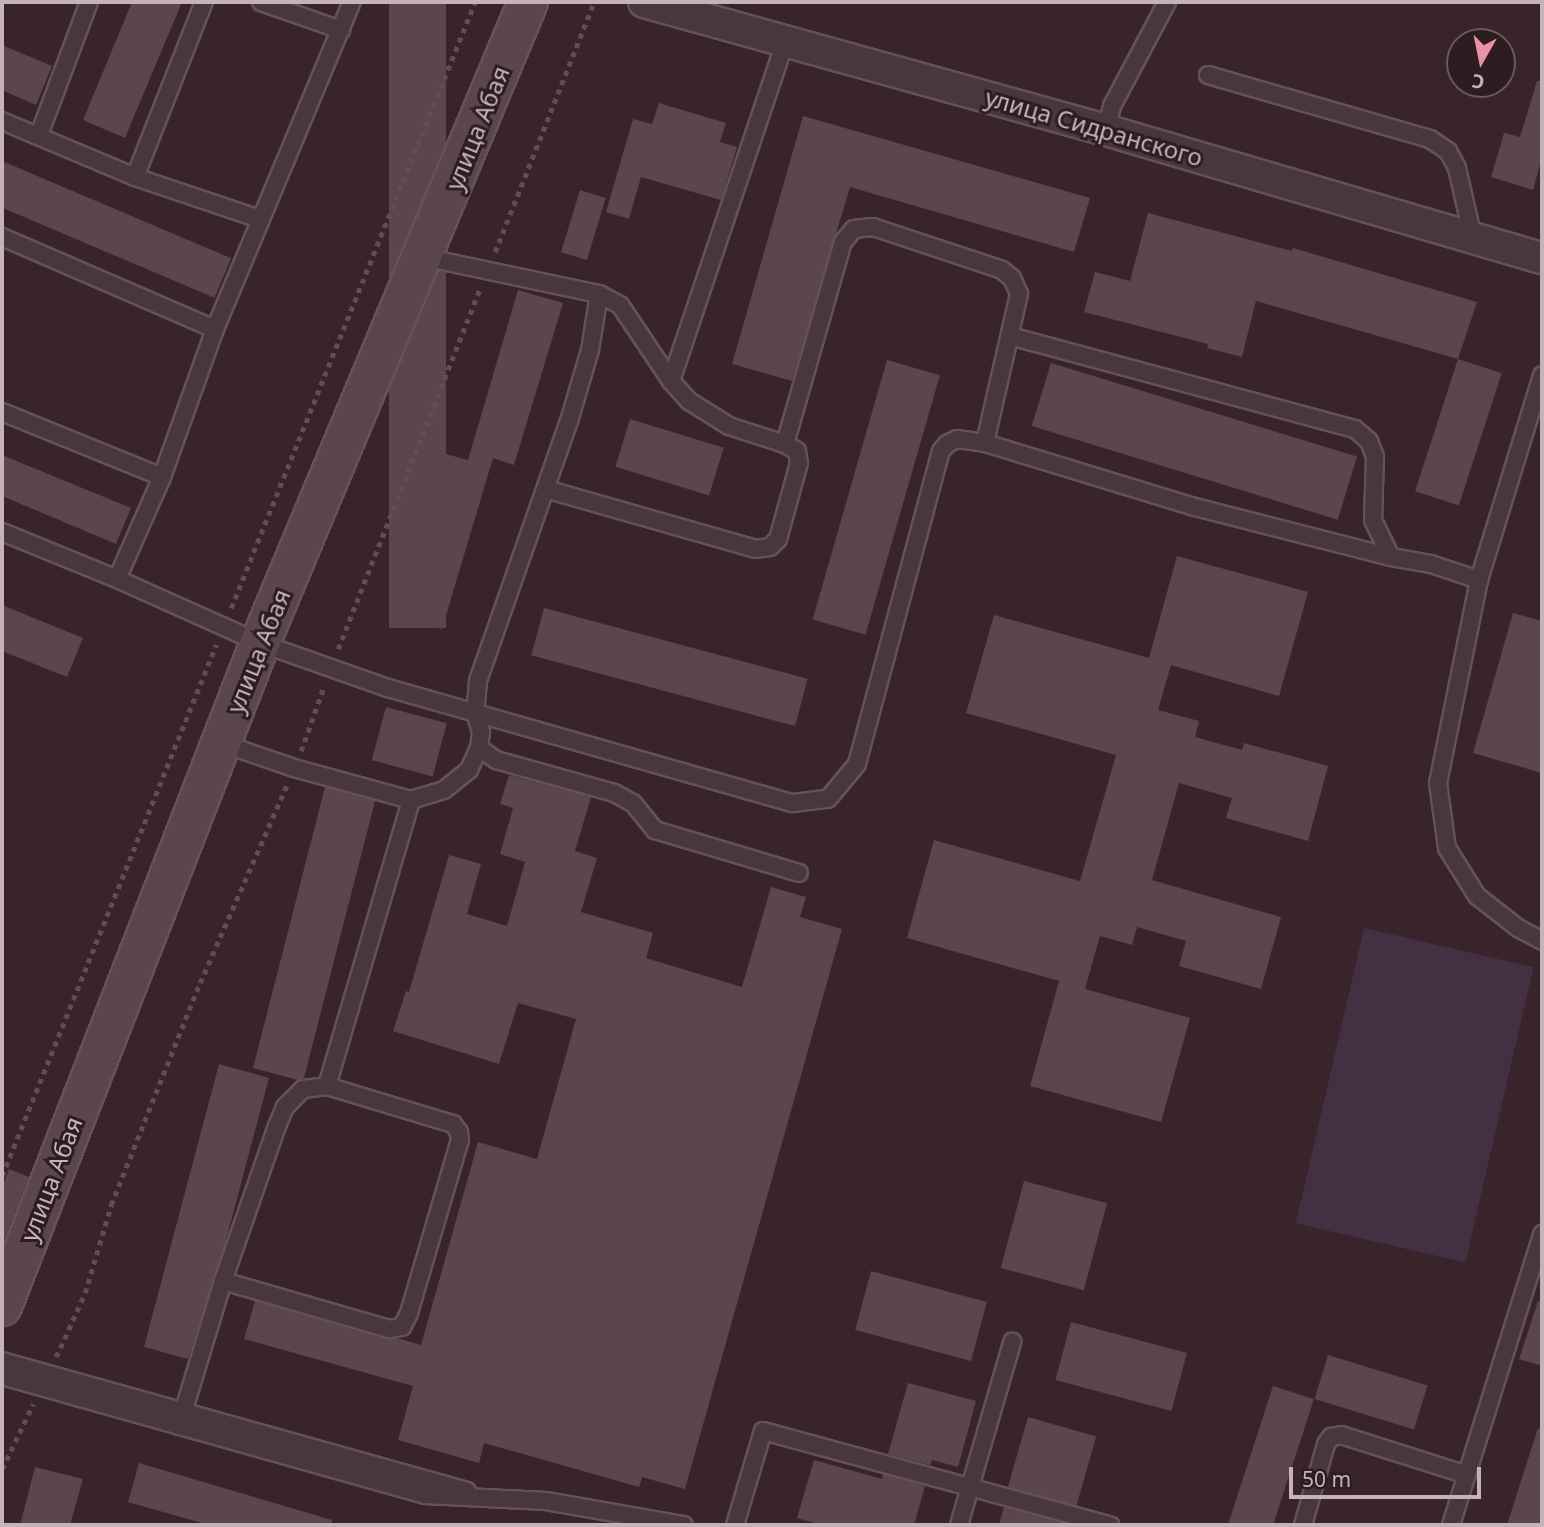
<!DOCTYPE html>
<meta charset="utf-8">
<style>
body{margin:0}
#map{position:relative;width:1544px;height:1527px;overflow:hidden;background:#38242a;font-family:"Noto Sans",sans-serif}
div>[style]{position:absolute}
.green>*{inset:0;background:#433143;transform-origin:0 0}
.building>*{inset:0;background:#5c464c;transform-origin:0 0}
.path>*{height:4.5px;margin-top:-2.25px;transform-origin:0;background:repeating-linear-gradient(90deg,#5f4d5a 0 5px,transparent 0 10px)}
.roads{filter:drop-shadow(2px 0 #635357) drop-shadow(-2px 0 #635357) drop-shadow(0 2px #635357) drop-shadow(0 -2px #635357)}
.lane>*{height:16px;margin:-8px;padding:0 8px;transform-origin:8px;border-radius:8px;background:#48383c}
.street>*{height:30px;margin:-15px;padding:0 15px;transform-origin:15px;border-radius:15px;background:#48383c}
.secondary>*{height:38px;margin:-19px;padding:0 19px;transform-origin:19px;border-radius:19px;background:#5b464b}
span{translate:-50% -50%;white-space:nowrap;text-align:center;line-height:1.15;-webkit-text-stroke:6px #2d1d21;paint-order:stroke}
.street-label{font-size:24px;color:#c4b3b7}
.frame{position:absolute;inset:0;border:4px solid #c4b3b7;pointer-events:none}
.north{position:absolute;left:1446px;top:28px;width:70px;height:70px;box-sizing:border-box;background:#2d1d21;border:2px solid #69595d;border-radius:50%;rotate:189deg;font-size:19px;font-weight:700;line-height:28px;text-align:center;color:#c4b3b7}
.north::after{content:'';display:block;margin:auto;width:24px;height:32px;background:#ec90a7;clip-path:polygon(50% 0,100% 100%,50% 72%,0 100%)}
.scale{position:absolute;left:1289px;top:1467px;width:192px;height:32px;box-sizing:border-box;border:4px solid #c4b3b7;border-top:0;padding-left:9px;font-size:21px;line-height:24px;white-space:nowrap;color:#c4b3b7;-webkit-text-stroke:5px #2d1d21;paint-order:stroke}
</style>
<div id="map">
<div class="green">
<i style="left:1364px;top:928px;width:174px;height:303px;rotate:13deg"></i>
</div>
<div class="building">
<i style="clip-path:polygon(132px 2px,182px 2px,125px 138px,83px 120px)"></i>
<i style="left:389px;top:2px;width:57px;height:626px"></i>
<i style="clip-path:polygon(2px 45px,52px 66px,36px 105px,2px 90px)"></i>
<i style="clip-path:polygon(1537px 81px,1542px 81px,1542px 157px,1533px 190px,1491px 177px,1504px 133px,1520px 137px)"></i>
<i style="clip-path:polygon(659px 103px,726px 123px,720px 142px,737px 147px,721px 200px,641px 177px,629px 219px,606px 212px,633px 119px,652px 124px)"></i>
<i style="clip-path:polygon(803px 116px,1090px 198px,1074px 252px,850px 187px,792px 381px,732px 364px)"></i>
<i style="left:2px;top:161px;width:249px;height:43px;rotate:23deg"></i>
<i style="left:580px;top:190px;width:27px;height:65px;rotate:17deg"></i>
<i style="clip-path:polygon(1148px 213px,1292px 251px,1293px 248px,1477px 302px,1458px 359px,1256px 301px,1242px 357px,1207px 348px,1208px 344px,1084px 312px,1095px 272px,1130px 281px)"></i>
<i style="clip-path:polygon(518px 290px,563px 303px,514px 465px,493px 458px,442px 629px,398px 616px,446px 454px,468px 460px)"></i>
<i style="left:1458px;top:359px;width:46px;height:139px;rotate:18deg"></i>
<i style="left:887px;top:360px;width:55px;height:270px;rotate:16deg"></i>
<i style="left:1051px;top:363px;width:320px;height:66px;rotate:17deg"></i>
<i style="left:630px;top:419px;width:98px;height:50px;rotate:17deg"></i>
<i style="clip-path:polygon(2px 455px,131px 508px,116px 544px,2px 496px)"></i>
<i style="clip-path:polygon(1177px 556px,1308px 592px,1279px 696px,1171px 665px,1158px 710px,1199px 721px,1195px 737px,1242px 750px,1244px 743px,1328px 766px,1308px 841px,1226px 818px,1232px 798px,1179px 783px,1152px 880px,1281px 917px,1261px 989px,1179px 966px,1186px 941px,1137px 927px,1132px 945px,1100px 936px,1085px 989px,1190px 1018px,1161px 1122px,1030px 1086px,1059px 981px,907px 938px,934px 840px,1080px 881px,1116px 755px,966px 713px,994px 615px,1149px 658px)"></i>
<i style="clip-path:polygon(2px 605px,83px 638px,67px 677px,2px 651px)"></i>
<i style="left:544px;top:608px;width:273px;height:49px;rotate:15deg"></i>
<i style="clip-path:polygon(1513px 613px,1542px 621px,1542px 773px,1473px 753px)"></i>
<i style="left:386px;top:707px;width:63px;height:55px;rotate:15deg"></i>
<i style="clip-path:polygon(509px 775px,591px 797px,575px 851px,597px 858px,581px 912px,653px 933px,646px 958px,742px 987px,771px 887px,806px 897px,800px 917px,842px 929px,685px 1489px,642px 1477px,639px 1487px,484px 1443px,479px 1463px,398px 1440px,413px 1386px,244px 1339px,255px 1301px,386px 1339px,397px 1338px,421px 1345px,478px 1142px,537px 1159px,576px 1019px,518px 1003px,499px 1064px,393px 1031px,406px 991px,409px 992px,449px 855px,481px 864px,467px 914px,507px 926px,525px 862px,500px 854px,513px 808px,500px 804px)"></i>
<i style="clip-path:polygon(325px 787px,375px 801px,304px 1078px,298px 1080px,253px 1068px)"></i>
<i style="clip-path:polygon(219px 1064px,269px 1078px,225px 1244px,188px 1359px,144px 1347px)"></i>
<i style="clip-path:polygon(9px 1169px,29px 1177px,2px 1246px,2px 1188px)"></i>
<i style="left:1024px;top:1181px;width:86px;height:90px;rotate:15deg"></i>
<i style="left:871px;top:1271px;width:120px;height:61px;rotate:15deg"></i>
<i style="clip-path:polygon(1538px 1301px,1542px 1302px,1542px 1366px,1519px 1359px)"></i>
<i style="left:1071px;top:1322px;width:120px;height:60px;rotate:15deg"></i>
<i style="left:1328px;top:1355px;width:104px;height:46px;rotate:17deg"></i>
<i style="clip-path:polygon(908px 1383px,976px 1401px,958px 1467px,932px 1460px,930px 1465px,888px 1454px)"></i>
<i style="left:1273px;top:1386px;width:43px;height:145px;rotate:18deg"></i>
<i style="left:1028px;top:1417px;width:71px;height:73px;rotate:16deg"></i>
<i style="clip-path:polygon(1538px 1428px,1542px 1429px,1542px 1525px,1507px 1525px)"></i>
<i style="clip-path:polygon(814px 1460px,882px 1479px,883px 1474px,925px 1486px,914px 1525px,823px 1525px,797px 1518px)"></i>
<i style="clip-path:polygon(139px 1463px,332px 1520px,331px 1525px,209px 1525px,128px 1502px)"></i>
<i style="clip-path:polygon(35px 1467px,83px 1479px,70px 1525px,20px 1525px)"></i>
<i style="clip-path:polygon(1004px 1507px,1071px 1525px,999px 1525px)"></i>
</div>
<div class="path">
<i style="left:495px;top:252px;width:269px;rotate:-68.4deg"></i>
<i style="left:231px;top:608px;width:653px;rotate:-68.07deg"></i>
<i style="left:338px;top:649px;width:387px;rotate:-68.5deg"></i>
<i style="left:301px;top:751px;width:69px;rotate:-70.5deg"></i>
<i style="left:2px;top:1176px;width:573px;rotate:-68.05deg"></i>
<i style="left:56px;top:1357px;width:70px;rotate:-65.6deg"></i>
<i style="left:85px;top:1293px;width:92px;rotate:-73.5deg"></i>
<i style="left:111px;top:1205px;width:239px;rotate:-68.2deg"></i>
<i style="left:200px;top:983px;width:216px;rotate:-66.3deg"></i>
<i style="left:2px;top:1469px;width:72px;rotate:-64.5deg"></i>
</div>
<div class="roads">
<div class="lane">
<i style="left:261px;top:2px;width:85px;rotate:19.3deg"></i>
<i style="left:1208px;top:75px;width:231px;rotate:16.1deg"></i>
<i style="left:1430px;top:139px;width:22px;rotate:34deg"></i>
<i style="left:1448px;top:151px;width:19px;rotate:62deg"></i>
<i style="left:1457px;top:168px;width:72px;rotate:77.1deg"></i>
<i style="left:2px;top:121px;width:144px;rotate:22.8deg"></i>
<i style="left:135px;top:177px;width:132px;rotate:18.6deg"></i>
<i style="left:1106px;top:130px;width:25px;rotate:-76deg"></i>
<i style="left:1112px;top:106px;width:118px;rotate:-62.1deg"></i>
<i style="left:39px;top:135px;width:142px;rotate:-69.4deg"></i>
<i style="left:135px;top:177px;width:188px;rotate:-68.5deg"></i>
<i style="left:2px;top:237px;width:232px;rotate:23.4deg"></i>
<i style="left:423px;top:257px;width:180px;rotate:11.9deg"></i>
<i style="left:599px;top:294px;width:24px;rotate:28deg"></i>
<i style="left:620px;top:305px;width:92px;rotate:56.1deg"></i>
<i style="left:671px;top:381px;width:27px;rotate:48deg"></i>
<i style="left:689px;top:401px;width:47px;rotate:32deg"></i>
<i style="left:729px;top:426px;width:59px;rotate:17.8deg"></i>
<i style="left:785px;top:444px;width:14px;rotate:30deg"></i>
<i style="left:797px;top:451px;width:12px;rotate:81deg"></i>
<i style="left:799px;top:463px;width:79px;rotate:105.4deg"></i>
<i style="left:778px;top:539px;width:11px;rotate:135deg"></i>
<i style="left:770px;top:547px;width:14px;rotate:172deg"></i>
<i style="left:756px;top:549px;width:219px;rotate:-164.1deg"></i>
<i style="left:599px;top:294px;width:57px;rotate:99.1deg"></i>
<i style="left:590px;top:350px;width:71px;rotate:106.4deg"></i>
<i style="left:570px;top:418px;width:279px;rotate:109.3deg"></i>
<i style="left:478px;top:681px;width:32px;rotate:95deg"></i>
<i style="left:475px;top:713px;width:20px;rotate:72deg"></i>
<i style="left:481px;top:732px;width:16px;rotate:97deg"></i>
<i style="left:479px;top:748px;width:21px;rotate:35deg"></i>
<i style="left:496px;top:760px;width:123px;rotate:15.6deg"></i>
<i style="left:614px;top:793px;width:21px;rotate:28deg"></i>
<i style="left:633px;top:803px;width:35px;rotate:51deg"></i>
<i style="left:655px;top:830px;width:150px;rotate:16.6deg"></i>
<i style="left:1010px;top:336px;width:357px;rotate:15.1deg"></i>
<i style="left:1355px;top:429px;width:18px;rotate:41deg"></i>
<i style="left:1369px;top:441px;width:17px;rotate:69deg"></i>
<i style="left:1375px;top:457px;width:63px;rotate:91.8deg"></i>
<i style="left:1373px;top:520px;width:41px;rotate:64.1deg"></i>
<i style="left:671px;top:381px;width:357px;rotate:-71.4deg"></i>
<i style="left:2px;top:412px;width:173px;rotate:22.1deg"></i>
<i style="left:785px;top:444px;width:210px;rotate:-74deg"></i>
<i style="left:843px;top:242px;width:17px;rotate:-50deg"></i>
<i style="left:854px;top:229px;width:19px;rotate:-6deg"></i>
<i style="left:873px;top:227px;width:136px;rotate:18.4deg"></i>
<i style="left:1002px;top:270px;width:13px;rotate:39deg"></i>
<i style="left:1012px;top:278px;width:17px;rotate:66deg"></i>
<i style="left:1019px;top:294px;width:153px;rotate:102.9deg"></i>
<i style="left:2px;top:532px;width:124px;rotate:22.2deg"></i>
<i style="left:117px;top:579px;width:157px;rotate:24.1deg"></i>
<i style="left:260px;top:643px;width:136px;rotate:19.4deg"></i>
<i style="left:388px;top:688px;width:421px;rotate:15.9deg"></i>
<i style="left:793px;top:803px;width:35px;rotate:-7deg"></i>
<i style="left:828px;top:799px;width:45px;rotate:-50.4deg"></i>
<i style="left:857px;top:764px;width:324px;rotate:-75deg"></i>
<i style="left:941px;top:451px;width:9px;rotate:-49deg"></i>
<i style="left:947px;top:444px;width:11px;rotate:-27deg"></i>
<i style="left:957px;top:439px;width:28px;rotate:8deg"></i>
<i style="left:985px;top:443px;width:215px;rotate:17deg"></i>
<i style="left:1191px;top:506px;width:206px;rotate:14.3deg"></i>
<i style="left:1391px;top:557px;width:41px;rotate:9.9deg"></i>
<i style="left:1431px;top:564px;width:51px;rotate:18.4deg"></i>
<i style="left:1479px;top:580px;width:214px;rotate:-72.9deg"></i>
<i style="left:117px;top:579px;width:111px;rotate:-66.2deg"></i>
<i style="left:162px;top:477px;width:157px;rotate:-70.3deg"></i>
<i style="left:215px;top:329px;width:355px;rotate:-67.3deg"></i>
<i style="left:1479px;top:580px;width:207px;rotate:101.4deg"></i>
<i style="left:1438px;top:783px;width:66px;rotate:82.1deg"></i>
<i style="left:1447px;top:848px;width:57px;rotate:58deg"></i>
<i style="left:1477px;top:896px;width:52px;rotate:38deg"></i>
<i style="left:1518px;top:928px;width:27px;rotate:28deg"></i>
<i style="left:221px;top:743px;width:77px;rotate:18.9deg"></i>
<i style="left:294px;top:768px;width:121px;rotate:15.3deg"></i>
<i style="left:223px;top:1281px;width:173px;rotate:16.1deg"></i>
<i style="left:389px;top:1329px;width:13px;rotate:-9deg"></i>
<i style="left:402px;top:1327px;width:16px;rotate:-63deg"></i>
<i style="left:409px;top:1313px;width:180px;rotate:-73.6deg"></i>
<i style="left:460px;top:1140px;width:8px;rotate:-97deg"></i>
<i style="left:459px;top:1132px;width:10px;rotate:-127deg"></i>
<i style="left:453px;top:1124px;width:132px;rotate:-163.2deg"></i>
<i style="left:2px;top:1361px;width:483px;rotate:15.6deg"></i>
<i style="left:2px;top:1376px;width:439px;rotate:15.7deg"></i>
<i style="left:425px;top:1495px;width:121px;rotate:2.8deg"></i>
<i style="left:546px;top:1501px;width:140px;rotate:9.9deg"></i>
<i style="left:179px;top:1426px;width:152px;rotate:-73.1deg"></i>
<i style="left:223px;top:1281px;width:164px;rotate:-70.8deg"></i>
<i style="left:277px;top:1126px;width:21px;rotate:-67deg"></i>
<i style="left:285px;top:1107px;width:25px;rotate:-45deg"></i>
<i style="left:303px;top:1089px;width:24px;rotate:-7deg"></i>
<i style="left:327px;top:1086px;width:298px;rotate:-73.6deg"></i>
<i style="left:411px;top:800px;width:34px;rotate:-17deg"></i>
<i style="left:444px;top:790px;width:32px;rotate:-39deg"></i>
<i style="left:469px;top:770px;width:24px;rotate:-66deg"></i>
<i style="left:735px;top:1525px;width:98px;rotate:-73.4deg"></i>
<i style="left:763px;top:1431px;width:360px;rotate:15.2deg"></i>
<i style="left:959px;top:1525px;width:191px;rotate:-73.8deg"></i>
<i style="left:1303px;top:1525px;width:84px;rotate:-74.1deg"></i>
<i style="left:1326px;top:1444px;width:9px;rotate:-54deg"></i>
<i style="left:1331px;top:1437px;width:10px;rotate:-11deg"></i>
<i style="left:1341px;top:1435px;width:132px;rotate:17.6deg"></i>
<i style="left:1451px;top:1525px;width:305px;rotate:-72.6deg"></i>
</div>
<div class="street">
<i style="left:644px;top:2px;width:479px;rotate:15.5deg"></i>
<i style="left:1106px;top:130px;width:454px;rotate:16.4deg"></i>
</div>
<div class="secondary">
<i style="left:2px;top:1306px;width:711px;rotate:-68.74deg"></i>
<i style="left:260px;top:643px;width:695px;rotate:-67.31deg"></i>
</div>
</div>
<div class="street-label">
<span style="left:1094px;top:127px;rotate:16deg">улица Сидранского</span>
<span style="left:477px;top:128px;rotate:-68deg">улица Абая</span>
<span style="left:258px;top:651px;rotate:-68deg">улица Абая</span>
<span style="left:51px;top:1179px;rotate:-69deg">улица Абая</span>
</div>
<div class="frame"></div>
<div class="north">С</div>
<div class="scale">50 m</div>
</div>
